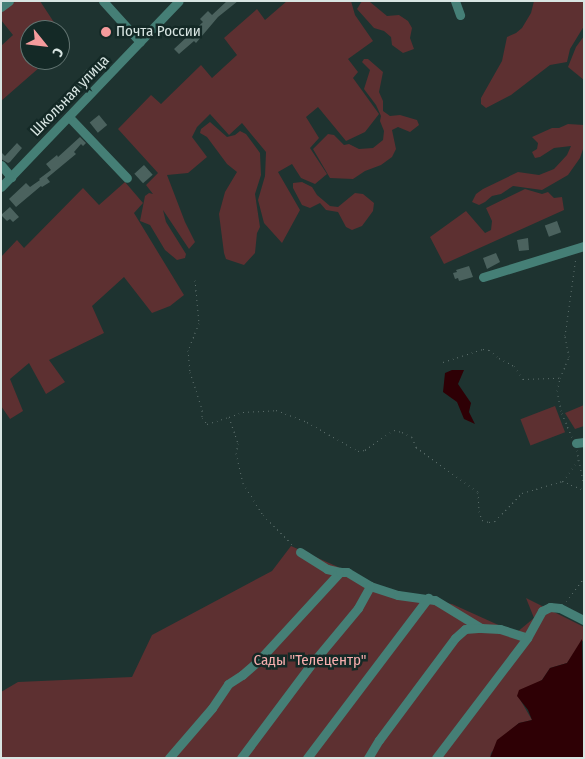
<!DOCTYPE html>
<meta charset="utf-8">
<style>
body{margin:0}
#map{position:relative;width:585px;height:759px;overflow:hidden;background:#1e3330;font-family:"Fira Sans Condensed",sans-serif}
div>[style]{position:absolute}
.green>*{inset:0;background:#5d3031;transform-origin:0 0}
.water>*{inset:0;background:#2e0005}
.building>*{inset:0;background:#4b625e;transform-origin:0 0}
.path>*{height:1px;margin-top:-0.5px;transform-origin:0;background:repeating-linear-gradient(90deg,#5c6e6b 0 1px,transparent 0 5px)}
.minor>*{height:9px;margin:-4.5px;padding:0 4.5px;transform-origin:4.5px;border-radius:4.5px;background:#457f76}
.dots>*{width:14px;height:14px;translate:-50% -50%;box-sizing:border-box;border:2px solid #142926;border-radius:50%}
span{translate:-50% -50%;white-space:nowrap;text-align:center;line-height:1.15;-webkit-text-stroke:5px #142926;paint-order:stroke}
.poi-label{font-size:15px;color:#d8e5e2}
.left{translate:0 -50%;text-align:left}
.street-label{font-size:15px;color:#d8e5e2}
.park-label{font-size:15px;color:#f8aeae}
.frame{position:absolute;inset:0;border:2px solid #d8e5e2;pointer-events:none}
.north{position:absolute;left:20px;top:20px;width:50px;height:50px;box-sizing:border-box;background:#142926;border:1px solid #627471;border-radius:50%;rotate:119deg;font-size:14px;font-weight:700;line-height:20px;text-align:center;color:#d8e5e2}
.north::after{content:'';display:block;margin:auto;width:18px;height:22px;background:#f59b9c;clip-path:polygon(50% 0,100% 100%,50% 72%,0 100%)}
</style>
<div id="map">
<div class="green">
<i style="clip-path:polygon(16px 1px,40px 1px,59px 30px,30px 30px,30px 60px,48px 60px,1px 101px,1px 46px,13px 35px,1px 20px,1px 12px)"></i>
<i style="clip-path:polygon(287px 1px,351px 1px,355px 15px,373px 41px,348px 59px,358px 72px,353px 78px,379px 114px,365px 132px,346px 141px,318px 107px,306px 117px,319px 138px,310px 148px,327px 174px,315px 184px,301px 178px,292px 164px,278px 172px,300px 210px,282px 243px,264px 223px,258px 200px,265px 176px,266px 152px,242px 123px,229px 135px,210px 114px,197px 127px,192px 137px,207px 157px,188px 173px,167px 175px,185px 222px,195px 242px,189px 249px,163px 210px,166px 222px,186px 254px,185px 258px,177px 260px,165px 250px,150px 225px,140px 221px,145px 196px,149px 193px,153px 194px,146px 185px,158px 173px,118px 129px,151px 95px,161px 104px,201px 65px,212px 78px,237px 55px,224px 38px,257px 9px,265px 20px)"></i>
<i style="clip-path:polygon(362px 1px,370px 2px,387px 16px,399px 15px,408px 21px,412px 28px,410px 38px,414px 49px,403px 53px,392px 45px,391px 37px,384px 31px,374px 28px,357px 9px)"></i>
<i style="clip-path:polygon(534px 1px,584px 1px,584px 26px,570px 49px,567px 62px,550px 65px,511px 95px,486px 108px,481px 104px,481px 98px,502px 61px,507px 37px,516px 33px,522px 28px,531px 13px)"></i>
<i style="clip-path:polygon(584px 36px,584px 80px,568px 67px,576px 47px)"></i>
<i style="clip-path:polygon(364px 59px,368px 59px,383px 72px,379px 92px,383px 101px,383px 111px,390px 116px,400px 115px,417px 120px,419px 125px,410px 132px,398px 127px,392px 130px,396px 149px,392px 157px,381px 165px,365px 171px,353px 179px,330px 178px,313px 149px,328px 134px,334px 135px,344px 145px,349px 144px,359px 149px,373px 148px,383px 140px,384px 131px,380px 121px,381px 116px,376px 105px,364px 89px,370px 70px,362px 62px)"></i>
<i style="clip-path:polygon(210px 122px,227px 137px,235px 135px,240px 131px,246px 134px,260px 153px,261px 175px,255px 194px,260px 227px,257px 233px,255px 253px,244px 265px,226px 259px,224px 253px,219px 214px,225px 192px,237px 172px,227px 164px,207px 137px,200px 133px,201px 129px)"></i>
<i style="clip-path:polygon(568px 124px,584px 125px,584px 146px,580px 158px,568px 175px,542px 190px,513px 186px,501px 194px,492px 196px,485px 202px,479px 205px,472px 202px,476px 194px,483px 189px,518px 172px,539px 175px,554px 169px,567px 155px,571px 146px,554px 148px,540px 157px,535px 158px,532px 152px,537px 149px,538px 143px,532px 137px,552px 128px,559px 128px)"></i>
<i style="clip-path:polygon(125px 182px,143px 203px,134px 213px,184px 295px,170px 306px,152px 313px,124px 277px,92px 306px,104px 333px,49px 360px,65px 382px,46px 394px,29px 363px,10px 379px,23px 411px,10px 419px,1px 406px,1px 257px,17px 240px,24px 248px,83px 188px,99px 205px)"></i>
<i style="clip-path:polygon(302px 182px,312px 187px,317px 195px,330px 206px,338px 207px,355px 193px,363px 194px,374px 203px,373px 211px,362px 226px,352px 230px,346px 227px,338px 212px,326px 210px,320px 203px,310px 208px,302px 205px,293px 188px,293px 183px)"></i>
<i style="clip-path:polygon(525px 189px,542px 194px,548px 192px,554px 198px,562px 197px,564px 210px,444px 264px,430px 237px,466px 211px,485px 233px,491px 230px,492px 221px,486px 208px)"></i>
<i style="clip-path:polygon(584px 405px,584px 426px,575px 429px,565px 413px)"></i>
<i style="left:555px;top:406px;width:28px;height:37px;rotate:69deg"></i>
<i style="clip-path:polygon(291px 546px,403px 596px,452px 604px,516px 633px,534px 618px,526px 598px,584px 627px,584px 639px,567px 663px,550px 668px,542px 680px,518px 696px,532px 720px,519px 723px,510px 731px,491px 753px,490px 758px,1px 758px,1px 692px,18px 682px,132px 677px,152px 635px,272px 571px)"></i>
</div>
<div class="water">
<i style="clip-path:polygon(452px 370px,464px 370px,458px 384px,471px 403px,469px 412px,475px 424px,464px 419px,457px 402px,443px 392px,445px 373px)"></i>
<i style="clip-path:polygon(582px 639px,584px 758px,490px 758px,497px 740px,519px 723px,532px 720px,528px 710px,517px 696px,519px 690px,542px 680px,550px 668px,567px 663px)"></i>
</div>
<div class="building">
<i style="clip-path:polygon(227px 1px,238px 1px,218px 17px,196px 43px,194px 41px,179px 54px,174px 49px,203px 22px,200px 19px,208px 11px,212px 15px)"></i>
<i style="left:87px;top:69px;width:8px;height:52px;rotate:40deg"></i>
<i style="left:99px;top:115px;width:13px;height:12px;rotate:51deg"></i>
<i style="clip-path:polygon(80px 137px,86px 143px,83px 146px,81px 144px,74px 152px,76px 154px,47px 178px,50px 182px,42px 187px,41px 186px,16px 207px,9px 199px,26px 183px,30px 187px,40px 180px,39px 179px,51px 170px,46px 164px,57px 155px,58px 157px)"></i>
<i style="clip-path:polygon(17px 143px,22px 148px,10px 162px,8px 163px,1px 159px,1px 152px,5px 156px)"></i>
<i style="left:144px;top:165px;width:13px;height:13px;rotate:48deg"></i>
<i style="clip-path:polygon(10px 207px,19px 217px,13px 222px,10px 219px,7px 221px,1px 215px)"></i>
<i style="left:557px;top:221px;width:12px;height:13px;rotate:70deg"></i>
<i style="clip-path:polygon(528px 238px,529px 250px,519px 251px,517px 240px)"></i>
<i style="clip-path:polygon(496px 253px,500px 262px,487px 269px,483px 258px)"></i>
<i style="clip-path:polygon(469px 266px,473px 277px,459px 281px,458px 278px,455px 279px,453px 273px,457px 272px,456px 270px)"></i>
</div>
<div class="path">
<i style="left:195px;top:280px;width:43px;rotate:84.7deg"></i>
<i style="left:199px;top:323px;width:29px;rotate:112deg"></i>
<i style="left:188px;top:350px;width:22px;rotate:85deg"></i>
<i style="left:190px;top:372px;width:40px;rotate:72deg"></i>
<i style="left:202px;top:410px;width:8px;rotate:90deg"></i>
<i style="left:202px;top:418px;width:8px;rotate:50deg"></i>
<i style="left:207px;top:424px;width:23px;rotate:-18deg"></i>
<i style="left:229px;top:417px;width:28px;rotate:71deg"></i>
<i style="left:238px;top:443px;width:10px;rotate:101deg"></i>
<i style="left:236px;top:453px;width:31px;rotate:77deg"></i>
<i style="left:243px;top:483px;width:38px;rotate:58deg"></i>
<i style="left:263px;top:515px;width:44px;rotate:45deg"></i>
<i style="left:443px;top:362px;width:42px;rotate:-18deg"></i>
<i style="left:483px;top:349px;width:6px;rotate:9deg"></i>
<i style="left:489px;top:350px;width:13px;rotate:39deg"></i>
<i style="left:499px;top:358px;width:17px;rotate:28deg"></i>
<i style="left:514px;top:366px;width:16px;rotate:55deg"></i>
<i style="left:523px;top:379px;width:37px;rotate:-2deg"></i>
<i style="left:229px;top:417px;width:15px;rotate:-20deg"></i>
<i style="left:243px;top:412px;width:33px;rotate:-3deg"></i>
<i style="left:276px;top:410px;width:33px;rotate:21deg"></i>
<i style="left:307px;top:422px;width:59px;rotate:29.6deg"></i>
<i style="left:358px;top:451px;width:7px;rotate:-8deg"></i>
<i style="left:365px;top:450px;width:35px;rotate:-35deg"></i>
<i style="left:394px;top:430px;width:8px;rotate:14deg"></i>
<i style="left:402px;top:432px;width:11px;rotate:27deg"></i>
<i style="left:412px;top:437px;width:11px;rotate:68deg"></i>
<i style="left:416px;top:447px;width:77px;rotate:36deg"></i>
<i style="left:478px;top:492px;width:19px;rotate:87deg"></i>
<i style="left:479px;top:511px;width:9px;rotate:72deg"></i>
<i style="left:482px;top:520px;width:7px;rotate:16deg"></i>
<i style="left:489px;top:522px;width:6px;rotate:-9deg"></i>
<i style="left:495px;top:521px;width:39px;rotate:-46deg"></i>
<i style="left:522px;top:493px;width:42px;rotate:-16.7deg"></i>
<i style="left:562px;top:481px;width:24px;rotate:22deg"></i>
<i style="left:572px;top:437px;width:28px;rotate:-113deg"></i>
<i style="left:561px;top:411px;width:20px;rotate:-101deg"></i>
<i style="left:557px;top:391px;width:13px;rotate:-77deg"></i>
<i style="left:560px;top:378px;width:23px;rotate:-67deg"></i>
<i style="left:569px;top:357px;width:21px;rotate:-101deg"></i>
<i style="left:565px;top:336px;width:80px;rotate:-82.1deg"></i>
<i style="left:577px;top:450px;width:37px;rotate:79deg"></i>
<i style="left:563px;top:481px;width:26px;rotate:-54deg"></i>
<i style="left:566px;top:601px;width:29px;rotate:-52deg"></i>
</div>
<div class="minor">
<i style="left:103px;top:1px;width:55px;rotate:47.9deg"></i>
<i style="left:455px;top:1px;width:15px;rotate:70deg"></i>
<i style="left:1px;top:7px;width:10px;rotate:-37deg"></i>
<i style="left:69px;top:117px;width:84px;rotate:46.4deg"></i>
<i style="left:1px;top:165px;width:16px;rotate:50deg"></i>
<i style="left:1px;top:187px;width:257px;rotate:-46.3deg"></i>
<i style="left:483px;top:277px;width:106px;rotate:-17.1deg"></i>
<i style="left:576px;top:443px;width:8px;rotate:-7deg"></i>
<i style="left:300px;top:552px;width:32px;rotate:32deg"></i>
<i style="left:327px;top:569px;width:13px;rotate:13deg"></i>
<i style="left:169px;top:758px;width:66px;rotate:-49.3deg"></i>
<i style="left:212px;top:708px;width:29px;rotate:-56deg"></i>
<i style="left:228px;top:684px;width:17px;rotate:-33deg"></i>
<i style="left:242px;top:675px;width:23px;rotate:-41deg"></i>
<i style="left:259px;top:660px;width:120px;rotate:-47.4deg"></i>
<i style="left:340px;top:572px;width:7px"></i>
<i style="left:347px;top:572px;width:27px;rotate:31deg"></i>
<i style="left:370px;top:586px;width:29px;rotate:18deg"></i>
<i style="left:398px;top:595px;width:37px;rotate:8deg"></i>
<i style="left:435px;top:600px;width:54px;rotate:31.3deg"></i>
<i style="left:481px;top:628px;width:19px;rotate:3deg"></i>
<i style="left:500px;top:629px;width:28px;rotate:18deg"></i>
<i style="left:527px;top:638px;width:31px;rotate:-61deg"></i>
<i style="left:542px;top:611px;width:9px;rotate:-27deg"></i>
<i style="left:550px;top:607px;width:10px;rotate:6deg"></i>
<i style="left:560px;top:608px;width:27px;rotate:27deg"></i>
<i style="left:241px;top:758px;width:114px;rotate:-53.2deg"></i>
<i style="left:309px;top:667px;width:77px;rotate:-50.3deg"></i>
<i style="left:358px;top:608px;width:25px;rotate:-61deg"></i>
<i style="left:307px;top:758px;width:201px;rotate:-52.9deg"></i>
<i style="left:368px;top:758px;width:21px;rotate:-59deg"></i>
<i style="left:379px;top:740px;width:127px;rotate:-53.3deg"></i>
<i style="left:455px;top:638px;width:13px;rotate:-42deg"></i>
<i style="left:465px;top:629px;width:16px;rotate:-4deg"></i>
<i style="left:436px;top:758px;width:151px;rotate:-52.8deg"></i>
</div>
<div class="dots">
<i style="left:106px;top:32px;background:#f59b9c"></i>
</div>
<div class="poi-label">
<span class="left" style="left:116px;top:32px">Почта России</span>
</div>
<div class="street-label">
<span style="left:70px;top:96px;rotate:-46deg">Школьная улица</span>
</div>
<div class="park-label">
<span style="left:310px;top:661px">Сады "Телецентр"</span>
</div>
<div class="frame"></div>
<div class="north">С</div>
</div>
